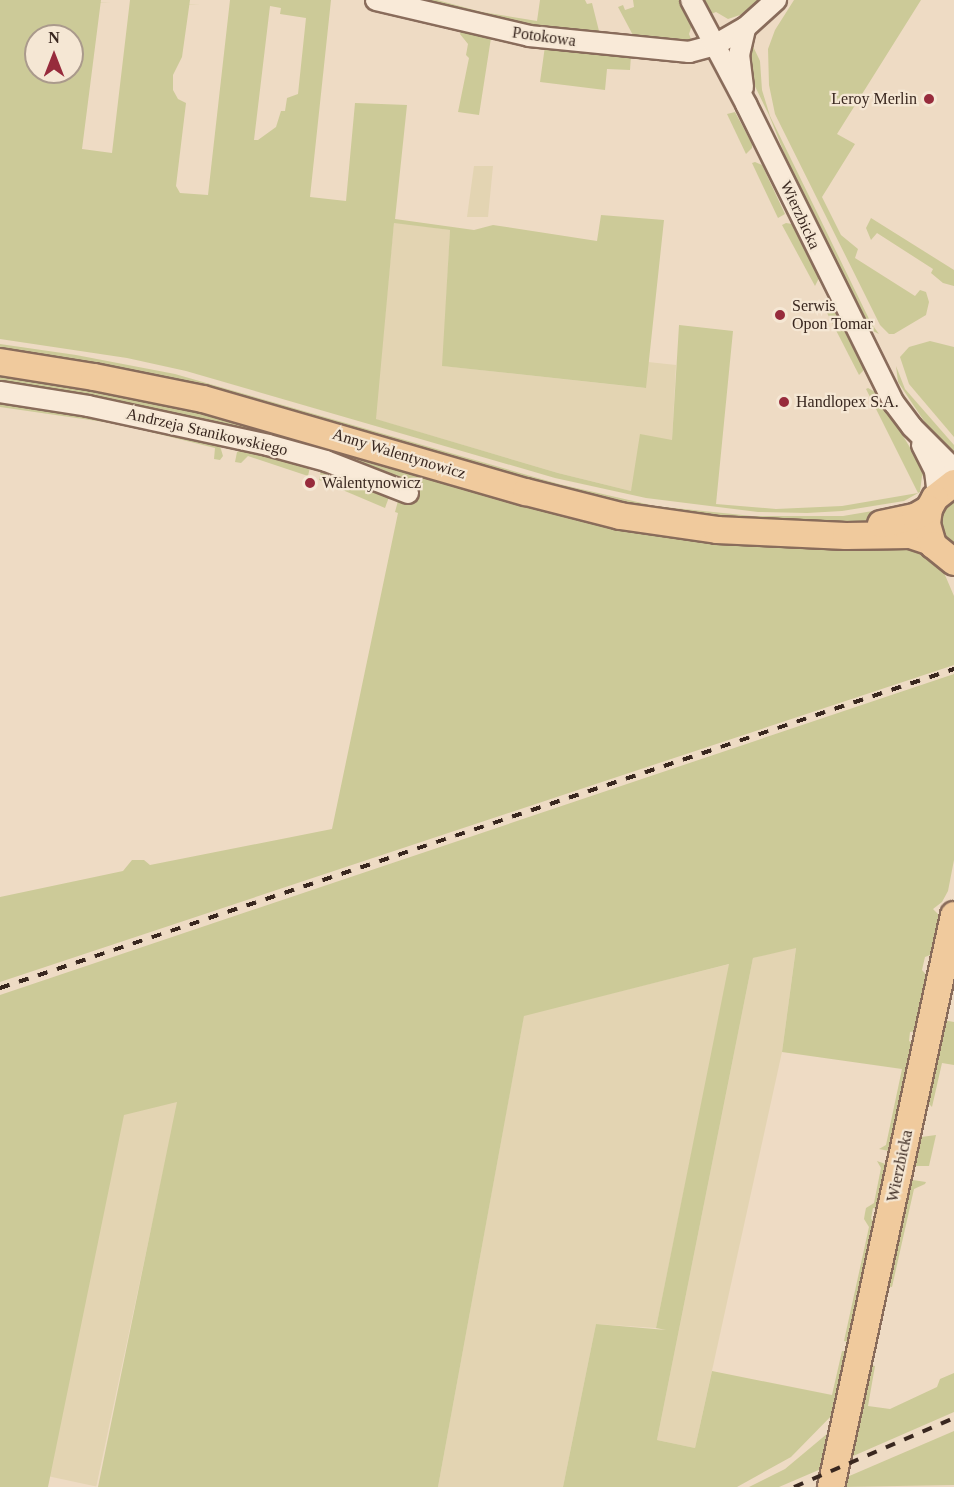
<!DOCTYPE html>
<style>
body{margin:0}
#map{position:relative;width:954px;height:1487px;overflow:hidden;background:#eedbc4;font-family:"Times New Roman",serif}
div>[style]{position:absolute}
.farmland>*{inset:0;background:#e3d4b2;transform-origin:0 0}
.green>*{inset:0;background:#ccca98}
.roads{filter:drop-shadow(2px 0 #896c5b) drop-shadow(-2px 0 #896c5b) drop-shadow(0 2px #896c5b) drop-shadow(0 -2px #896c5b)}
.minor>*{height:20px;margin:-10px;padding:0 10px;transform-origin:10px;border-radius:10px;background:#f9ead8}
.major>*{height:26px;margin:-13px;padding:0 13px;transform-origin:13px;border-radius:13px;background:#f0ca9d}
.rail>*{height:4px;margin-top:-2px;transform-origin:0;background:repeating-linear-gradient(90deg,#39271f 0 10px,transparent 0 20px)}
.dots>*{width:16px;height:16px;translate:-50% -50%;box-sizing:border-box;border:3px solid #f5e7d4;border-radius:50%}
span{translate:-50% -50%;white-space:nowrap;text-align:center;line-height:1.15;-webkit-text-stroke:4.5px #f5e7d4;paint-order:stroke}
.street-label{font-size:16px;color:#39271f}
.poi-label{font-size:16px;color:#39271f}
.right{translate:-100% -50%;text-align:right}
.left{translate:0 -50%;text-align:left}
.north{position:absolute;left:24px;top:24px;width:60px;height:60px;box-sizing:border-box;background:#f5e7d4;border:2px solid #aa9a8c;border-radius:50%;rotate:0deg;font-size:16px;font-weight:700;line-height:24px;text-align:center;color:#39271f}
.north::after{content:'';display:block;margin:auto;width:21px;height:27px;background:#972b3c;clip-path:polygon(50% 0,100% 100%,50% 72%,0 100%)}
</style>
<div id="map">
<div class="farmland">
<i style="clip-path:polygon(474px 166px,493px 166px,488px 217px,467px 217px)"></i>
<i style="clip-path:polygon(394px 222px,450px 230px,443px 366px,645px 388px,648px 362px,676px 365px,672px 441px,631px 491px,558px 473px,375px 419px)"></i>
<i style="clip-path:polygon(796px 947px,782px 1052px,695px 1448px,657px 1440px,753px 958px)"></i>
<i style="clip-path:polygon(730px 964px,656px 1328px,596px 1324px,563px 1487px,438px 1487px,524px 1015px)"></i>
<i style="left:178px;top:1102px;width:393px;height:56px;rotate:102deg"></i>
</div>
<div class="green">
<i style="clip-path:polygon(evenodd,0 0,101px 0,82px 149px,112px 153px,130px 0,190px 0,182px 57px,173px 75px,173px 90px,178px 99px,186px 103px,176px 186px,180px 193px,208px 195px,230px 0,331px 0,310px 197px,346px 201px,355px 103px,407px 105px,395px 219px,474px 230px,493px 225px,597px 241px,601px 215px,664px 220px,646px 388px,442px 366px,450px 230px,394px 223px,376px 419px,558px 473px,631px 491px,640px 434px,672px 440px,679px 325px,733px 331px,716px 504px,776px 509px,842px 506px,918px 493px,866px 389px,868px 388px,877px 393px,926px 474px,922px 476px,920px 492px,904px 501px,842px 511px,807px 513px,758px 512px,646px 498px,555px 478px,186px 371px,127px 358px,0 339px,0 0,270px 6px,281px 8px,280px 14px,306px 18px,298px 94px,287px 98px,285px 111px,281px 111px,276px 127px,258px 140px,254px 140px,270px 6px,0 0,36px 36px,72px 36px,72px 72px,36px 72px,36px 36px)"></i>
<i style="clip-path:polygon(419px 0,437px 0,482px 12px,537px 21px,540px 0,585px 0,587px 4px,592px 3px,599px 31px,568px 37px,419px 3px)"></i>
<i style="clip-path:polygon(633px 0,679px 0,692px 25px,689px 34px,691px 39px,684px 44px,635px 39px,618px 7px,623px 5px,625px 10px,634px 7px)"></i>
<i style="clip-path:polygon(704px 0,759px 0,740px 15px,728px 19px,716px 12px,711px 14px)"></i>
<i style="clip-path:polygon(794px 0,921px 0,837px 134px,855px 144px,822px 197px,841px 235px,858px 249px,855px 258px,915px 296px,920px 290px,926px 292px,929px 302px,926px 315px,894px 334px,889px 334px,880px 325px,775px 114px,769px 85px,768px 49px,775px 30px)"></i>
<i style="clip-path:polygon(462px 28px,491px 38px,479px 115px,458px 112px,469px 58px,466px 55px,468px 44px,460px 34px)"></i>
<i style="clip-path:polygon(750px 40px,760px 61px,762px 90px,770px 116px,871px 323px,879px 334px,865px 327px,819px 240px,769px 115px,746px 68px)"></i>
<i style="clip-path:polygon(545px 46px,631px 55px,630px 70px,607px 69px,605px 90px,540px 82px)"></i>
<i style="clip-path:polygon(735px 112px,752px 144px,752px 148px,746px 154px,727px 114px)"></i>
<i style="clip-path:polygon(755px 162px,762px 165px,785px 214px,778px 218px,752px 163px)"></i>
<i style="clip-path:polygon(871px 218px,954px 270px,954px 286px,943px 283px,931px 273px,933px 269px,877px 233px,871px 240px,866px 228px)"></i>
<i style="clip-path:polygon(786px 223px,792px 224px,819px 278px,815px 286px,782px 225px)"></i>
<i style="clip-path:polygon(831px 302px,863px 366px,863px 371px,859px 375px,823px 305px)"></i>
<i style="clip-path:polygon(930px 341px,954px 347px,954px 437px,909px 384px,900px 357px,909px 347px)"></i>
<i style="clip-path:polygon(0 344px,76px 355px,175px 374px,559px 484px,655px 506px,752px 516px,843px 516px,908px 505px,922px 496px,927px 480px,929px 486px,921px 504px,877px 520px,842px 523px,780px 524px,624px 508px,0 353px)"></i>
<i style="clip-path:polygon(896px 366px,905px 389px,954px 445px,954px 457px,938px 442px,898px 382px)"></i>
<i style="clip-path:polygon(0 370px,129px 392px,477px 487px,917px 546px,942px 568px,954px 596px,954px 665px,0 982px,0 897px,123px 871px,132px 860px,144px 860px,150px 865px,332px 829px,398px 513px,395px 512px,398px 501px,403px 503px,410px 488px,0 385px)"></i>
<i style="clip-path:polygon(0 403px,118px 423px,211px 443px,220px 446px,223px 456px,220px 460px,214px 459px,215px 448px,118px 424px,0 407px)"></i>
<i style="clip-path:polygon(242px 450px,310px 467px,308px 476px,248px 456px,241px 463px,235px 462px,237px 452px)"></i>
<i style="clip-path:polygon(321px 471px,389px 497px,385px 508px,319px 480px)"></i>
<i style="clip-path:polygon(954px 492px,954px 551px,937px 530px,944px 500px)"></i>
<i style="clip-path:polygon(954px 674px,954px 860px,948px 891px,942px 902px,933px 909px,940px 916px,941px 925px,933px 954px,925px 957px,922px 970px,930px 979px,919px 1031px,910px 1032px,909px 1041px,916px 1045px,894px 1152px,879px 1149px,886px 1145px,902px 1069px,782px 1052px,796px 948px,753px 958px,657px 1440px,695px 1448px,712px 1371px,832px 1395px,842px 1351px,851px 1352px,838px 1409px,791px 1457px,737px 1487px,563px 1487px,596px 1324px,666px 1330px,656px 1328px,729px 964px,524px 1016px,438px 1487px,98px 1487px,177px 1102px,124px 1115px,48px 1487px,0 1487px,0 995px)"></i>
<i style="clip-path:polygon(943px 1020px,954px 1022px,954px 1065px,942px 1063px,932px 1107px,924px 1099px)"></i>
<i style="clip-path:polygon(936px 1135px,929px 1166px,912px 1166px,914px 1138px)"></i>
<i style="clip-path:polygon(877px 1161px,891px 1166px,881px 1209px,873px 1208px,871px 1219px,878px 1223px,853px 1343px,844px 1341px,869px 1227px,864px 1219px,865px 1213px,866px 1208px,874px 1203px,881px 1168px)"></i>
<i style="clip-path:polygon(906px 1179px,926px 1182px,925px 1184px,914px 1189px,892px 1287px,883px 1285px)"></i>
<i style="clip-path:polygon(868px 1365px,875px 1366px,868px 1406px,890px 1409px,937px 1387px,940px 1379px,954px 1373px,954px 1412px,844px 1460px)"></i>
<i style="clip-path:polygon(834px 1428px,828px 1466px,779px 1487px,749px 1487px,785px 1469px)"></i>
<i style="clip-path:polygon(954px 1431px,954px 1485px,839px 1487px,840px 1480px)"></i>
</div>
<div class="roads">
<div class="minor">
<i style="left:376px;top:0;width:157px;rotate:13.2deg"></i>
<i style="left:529px;top:36px;width:161px;rotate:5.7deg"></i>
<i style="left:689px;top:52px;width:27px;rotate:-15deg"></i>
<i style="left:715px;top:45px;width:34px;rotate:-30deg"></i>
<i style="left:745px;top:28px;width:42px;rotate:-42.1deg"></i>
<i style="left:691px;top:0;width:118px;rotate:62.1deg"></i>
<i style="left:746px;top:104px;width:334px;rotate:63.7deg"></i>
<i style="left:894px;top:403px;width:30px;rotate:53deg"></i>
<i style="left:912px;top:427px;width:59px;rotate:45deg"></i>
<i style="left:743px;top:87px;width:32px;rotate:-97deg"></i>
<i style="left:739px;top:55px;width:28px;rotate:-77deg"></i>
<i style="left:0;top:392px;width:89px;rotate:9deg"></i>
<i style="left:88px;top:406px;width:184px;rotate:12.2deg"></i>
<i style="left:268px;top:445px;width:60px;rotate:15.4deg"></i>
<i style="left:326px;top:461px;width:88px;rotate:21.3deg"></i>
<i style="left:922px;top:445px;width:29px;rotate:63deg"></i>
<i style="left:935px;top:471px;width:23px;rotate:83deg"></i>
</div>
<div class="major">
<i style="left:0;top:362px;width:95px;rotate:9.1deg"></i>
<i style="left:94px;top:377px;width:111px;rotate:11.4deg"></i>
<i style="left:203px;top:399px;width:336px;rotate:16.1deg"></i>
<i style="left:526px;top:492px;width:97px;rotate:14.3deg"></i>
<i style="left:620px;top:516px;width:98px;rotate:8.2deg"></i>
<i style="left:717px;top:530px;width:129px;rotate:2.7deg"></i>
<i style="left:846px;top:536px;width:64px;rotate:-0.9deg"></i>
<i style="left:910px;top:535px;width:23px;rotate:18deg"></i>
<i style="left:954px;top:483px;width:24px;rotate:142deg"></i>
<i style="left:935px;top:498px;width:13px;rotate:119deg"></i>
<i style="left:929px;top:509px;width:15px;rotate:98deg"></i>
<i style="left:927px;top:524px;width:22px;rotate:74deg"></i>
<i style="left:933px;top:545px;width:27px;rotate:39deg"></i>
<i style="left:881px;top:524px;width:35px;rotate:-12deg"></i>
<i style="left:915px;top:517px;width:16px;rotate:-30deg"></i>
<i style="left:831px;top:1487px;width:585px;rotate:-77.86deg"></i>
</div>
</div>
<div class="rail">
<i style="left:0;top:988px;width:1006px;rotate:-18.49deg"></i>
<i style="left:794px;top:1487px;width:174px;rotate:-23.3deg"></i>
</div>
<div class="dots">
<i style="left:929px;top:99px;background:#972b3c"></i>
<i style="left:780px;top:315px;background:#972b3c"></i>
<i style="left:784px;top:402px;background:#972b3c"></i>
<i style="left:310px;top:483px;background:#972b3c"></i>
</div>
<div class="street-label">
<span style="left:544px;top:37px;rotate:8deg">Potokowa</span>
<span style="left:800px;top:215px;rotate:65deg">Wierzbicka</span>
<span style="left:207px;top:432px;rotate:13deg">Andrzeja Stanikowskiego</span>
<span style="left:399px;top:454px;rotate:17deg">Anny Walentynowicz</span>
<span style="left:900px;top:1166px;rotate:-78deg">Wierzbicka</span>
</div>
<div class="poi-label">
<span class="right" style="left:917px;top:99px">Leroy Merlin</span>
<span class="left" style="left:792px;top:315px">Serwis<br>Opon Tomar</span>
<span class="left" style="left:796px;top:402px">Handlopex S.A.</span>
<span class="left" style="left:322px;top:483px">Walentynowicz</span>
</div>
<div class="north">N</div>
</div>
